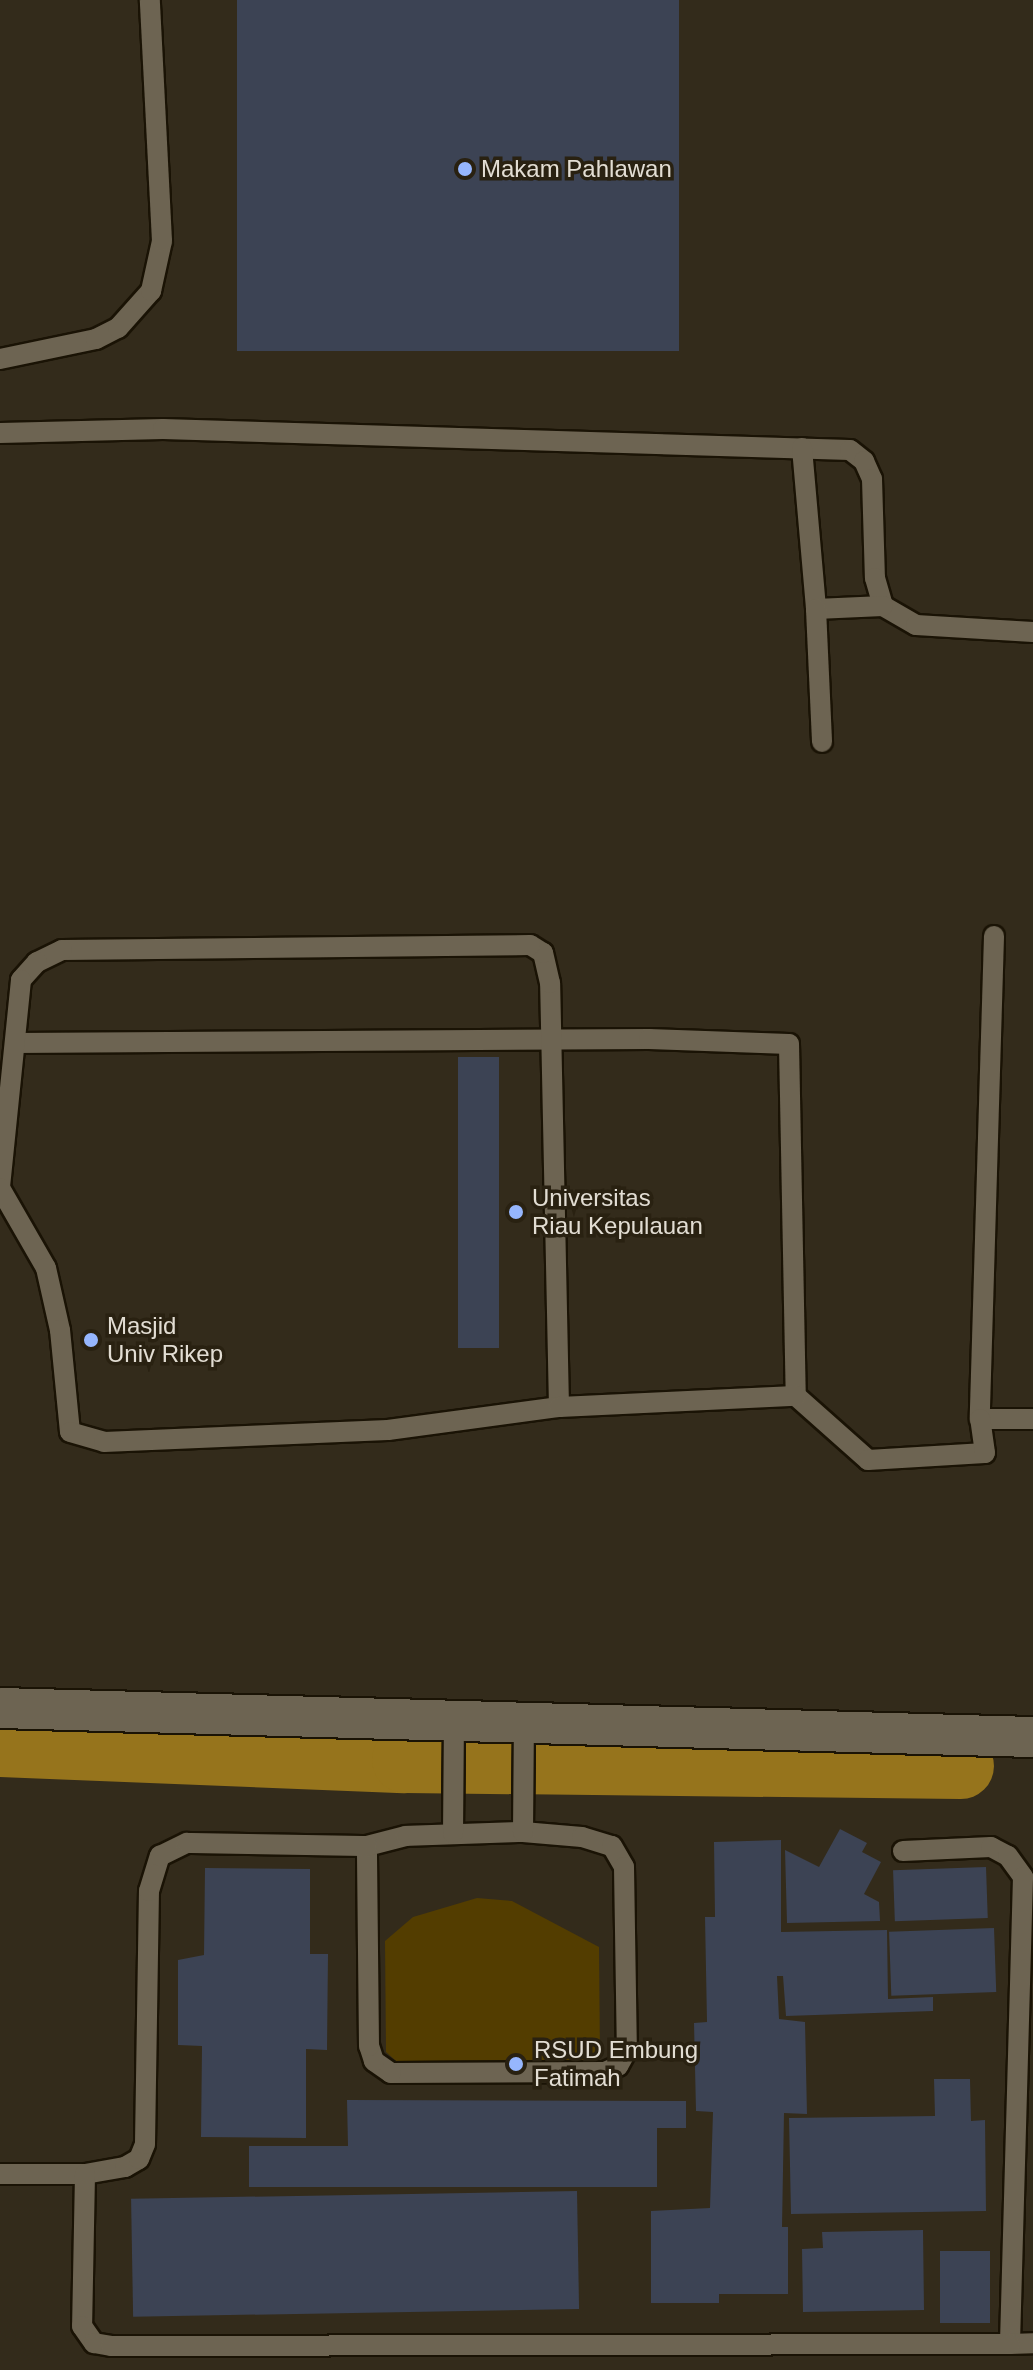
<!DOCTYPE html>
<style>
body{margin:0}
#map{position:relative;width:1033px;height:2370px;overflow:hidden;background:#332b1b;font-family:Arial,sans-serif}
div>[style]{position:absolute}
.green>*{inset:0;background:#533d00}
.river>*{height:66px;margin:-33px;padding:0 33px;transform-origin:33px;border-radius:33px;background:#96741c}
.building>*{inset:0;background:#3c4354;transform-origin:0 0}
.roads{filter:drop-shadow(2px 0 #1a1305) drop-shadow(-2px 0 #1a1305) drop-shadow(0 2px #1a1305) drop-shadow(0 -2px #1a1305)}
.lane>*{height:20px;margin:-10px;padding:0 10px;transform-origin:10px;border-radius:10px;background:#6d6452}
.street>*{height:40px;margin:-20px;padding:0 20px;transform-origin:20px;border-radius:20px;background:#6d6452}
.dots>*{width:22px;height:22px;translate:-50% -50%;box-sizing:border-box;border:4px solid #292111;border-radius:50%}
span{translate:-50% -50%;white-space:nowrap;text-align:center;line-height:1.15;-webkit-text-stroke:7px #292111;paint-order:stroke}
.poi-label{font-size:24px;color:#e2ddd3}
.left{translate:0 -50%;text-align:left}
</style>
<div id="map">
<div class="green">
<i style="clip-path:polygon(477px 1898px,512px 1901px,599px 1947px,600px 2056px,590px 2064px,396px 2061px,386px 2052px,385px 1941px,413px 1917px)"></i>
</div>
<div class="river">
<i style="left:0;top:1744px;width:405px;rotate:2.3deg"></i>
<i style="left:405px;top:1760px;width:556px;rotate:0.62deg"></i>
</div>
<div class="building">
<i style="left:237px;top:0;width:442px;height:351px"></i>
<i style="left:458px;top:1057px;width:41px;height:291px"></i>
<i style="clip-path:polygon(840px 1829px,867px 1843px,862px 1852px,881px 1862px,864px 1894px,879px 1902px,880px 1921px,787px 1923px,785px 1850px,819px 1867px)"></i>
<i style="clip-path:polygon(781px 1840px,781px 1932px,887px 1930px,888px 1999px,933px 1997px,933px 2011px,786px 2016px,783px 1976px,777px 1976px,779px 2019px,805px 2022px,807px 2114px,784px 2113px,782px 2227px,788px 2227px,788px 2294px,719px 2294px,719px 2303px,651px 2303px,651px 2211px,710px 2208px,713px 2112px,696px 2111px,694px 2023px,707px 2022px,705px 1917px,715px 1917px,714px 1842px)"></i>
<i style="left:986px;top:1867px;width:51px;height:93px;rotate:88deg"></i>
<i style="clip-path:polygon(205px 1868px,310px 1869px,310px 1954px,328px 1954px,327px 2050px,306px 2049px,306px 2138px,201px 2137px,202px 2046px,178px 2045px,178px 1960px,204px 1955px)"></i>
<i style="left:994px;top:1928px;width:64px;height:105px;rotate:88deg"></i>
<i style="clip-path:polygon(934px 2079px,970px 2079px,971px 2121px,985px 2120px,986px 2211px,791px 2214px,789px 2118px,935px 2116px)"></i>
<i style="clip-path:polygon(347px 2100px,686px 2101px,686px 2128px,657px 2128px,657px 2187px,249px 2187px,249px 2146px,348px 2146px)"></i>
<i style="left:577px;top:2191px;width:118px;height:446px;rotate:89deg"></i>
<i style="clip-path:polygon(923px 2230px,924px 2310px,803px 2312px,802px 2249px,823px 2248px,822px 2232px)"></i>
<i style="left:940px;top:2251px;width:50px;height:72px"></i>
</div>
<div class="roads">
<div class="lane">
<i style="left:0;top:359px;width:98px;rotate:-11.8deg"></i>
<i style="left:96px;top:339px;width:25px;rotate:-27deg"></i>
<i style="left:118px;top:328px;width:50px;rotate:-48.3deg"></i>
<i style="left:151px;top:291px;width:51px;rotate:-77.6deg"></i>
<i style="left:162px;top:241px;width:241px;rotate:-92.9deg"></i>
<i style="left:0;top:433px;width:163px;rotate:-1.4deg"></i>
<i style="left:163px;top:429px;width:687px;rotate:1.75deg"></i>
<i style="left:850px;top:450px;width:18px;rotate:38deg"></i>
<i style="left:864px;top:461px;width:20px;rotate:66deg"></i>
<i style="left:872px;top:479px;width:99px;rotate:88.3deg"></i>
<i style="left:875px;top:578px;width:29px;rotate:74deg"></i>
<i style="left:883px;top:606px;width:38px;rotate:30deg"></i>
<i style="left:916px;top:625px;width:117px;rotate:3.4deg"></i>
<i style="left:802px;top:448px;width:162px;rotate:85deg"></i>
<i style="left:816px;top:609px;width:67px;rotate:-2.6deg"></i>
<i style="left:816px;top:609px;width:133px;rotate:87.4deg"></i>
<i style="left:994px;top:936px;width:483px;rotate:91.7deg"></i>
<i style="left:980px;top:1419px;width:53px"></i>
<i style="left:15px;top:1043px;width:634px;rotate:-0.36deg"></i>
<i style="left:649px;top:1039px;width:140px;rotate:2deg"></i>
<i style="left:789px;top:1044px;width:352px;rotate:88.9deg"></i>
<i style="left:796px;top:1396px;width:96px;rotate:41.6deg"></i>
<i style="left:868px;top:1460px;width:117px;rotate:-3.4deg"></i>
<i style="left:985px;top:1453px;width:34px;rotate:-98deg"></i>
<i style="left:559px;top:1407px;width:424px;rotate:-91.2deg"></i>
<i style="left:550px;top:983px;width:31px;rotate:-103deg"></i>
<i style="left:543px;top:953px;width:15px;rotate:-148deg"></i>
<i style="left:530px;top:945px;width:468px;rotate:179.4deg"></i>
<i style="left:62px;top:950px;width:28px;rotate:154deg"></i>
<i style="left:37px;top:962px;width:24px;rotate:132deg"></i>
<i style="left:21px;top:980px;width:209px;rotate:95.8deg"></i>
<i style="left:0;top:1188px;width:92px;rotate:60.1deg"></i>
<i style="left:46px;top:1268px;width:64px;rotate:77.3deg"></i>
<i style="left:60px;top:1330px;width:102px;rotate:84.4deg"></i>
<i style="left:70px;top:1432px;width:35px;rotate:16deg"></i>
<i style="left:104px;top:1442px;width:284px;rotate:-2.4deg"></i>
<i style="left:388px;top:1430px;width:173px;rotate:-7.7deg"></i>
<i style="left:559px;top:1407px;width:237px;rotate:-2.7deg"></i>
<i style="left:523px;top:1832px;width:59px;rotate:4.8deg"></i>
<i style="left:582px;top:1837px;width:31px;rotate:17deg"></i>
<i style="left:612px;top:1846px;width:24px;rotate:60deg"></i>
<i style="left:624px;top:1867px;width:183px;rotate:89.1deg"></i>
<i style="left:627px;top:2050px;width:18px;rotate:119deg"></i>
<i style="left:618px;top:2066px;width:14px;rotate:155deg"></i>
<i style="left:605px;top:2072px;width:214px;rotate:179.7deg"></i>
<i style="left:391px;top:2073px;width:21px;rotate:-145deg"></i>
<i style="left:374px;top:2061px;width:16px;rotate:-108deg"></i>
<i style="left:369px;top:2046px;width:200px;rotate:-90.6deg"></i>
<i style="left:367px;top:1846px;width:40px;rotate:-14.4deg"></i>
<i style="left:406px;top:1836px;width:117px;rotate:-2deg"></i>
<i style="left:523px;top:1832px;width:108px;rotate:-89.5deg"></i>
<i style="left:453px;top:1833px;width:111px;rotate:-89.5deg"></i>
<i style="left:903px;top:1851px;width:88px;rotate:-2.6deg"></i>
<i style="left:991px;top:1847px;width:19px;rotate:28deg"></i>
<i style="left:1008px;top:1856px;width:26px;rotate:54deg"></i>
<i style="left:1023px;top:1877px;width:467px;rotate:91.6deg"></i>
<i style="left:1010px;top:2344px;width:23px;rotate:-2deg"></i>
<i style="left:0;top:2174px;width:85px"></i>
<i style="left:85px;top:2174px;width:41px;rotate:-9.9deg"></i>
<i style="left:125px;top:2167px;width:16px;rotate:-30deg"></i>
<i style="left:139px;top:2159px;width:16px;rotate:-68deg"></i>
<i style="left:145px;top:2144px;width:253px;rotate:-89.1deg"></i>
<i style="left:149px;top:1891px;width:37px;rotate:-73deg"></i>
<i style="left:160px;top:1856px;width:30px;rotate:-26deg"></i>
<i style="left:187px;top:1843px;width:180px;rotate:1deg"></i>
<i style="left:85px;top:2174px;width:152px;rotate:91.1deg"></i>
<i style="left:82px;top:2326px;width:21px;rotate:55deg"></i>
<i style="left:94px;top:2343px;width:17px;rotate:10deg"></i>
<i style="left:111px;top:2346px;width:899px;rotate:-0.13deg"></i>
</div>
<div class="street">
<i style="left:0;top:1708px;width:1033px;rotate:1.61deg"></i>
</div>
</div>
<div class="dots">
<i style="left:465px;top:169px;background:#96b6fd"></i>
<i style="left:516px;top:1212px;background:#96b6fd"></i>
<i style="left:91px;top:1340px;background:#96b6fd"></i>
<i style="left:516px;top:2064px;background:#96b6fd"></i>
</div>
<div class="poi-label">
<span class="left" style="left:481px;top:169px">Makam Pahlawan</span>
<span class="left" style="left:532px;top:1212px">Universitas<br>Riau Kepulauan</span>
<span class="left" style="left:107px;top:1340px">Masjid<br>Univ Rikep</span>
<span class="left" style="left:534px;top:2064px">RSUD Embung<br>Fatimah</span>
</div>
</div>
